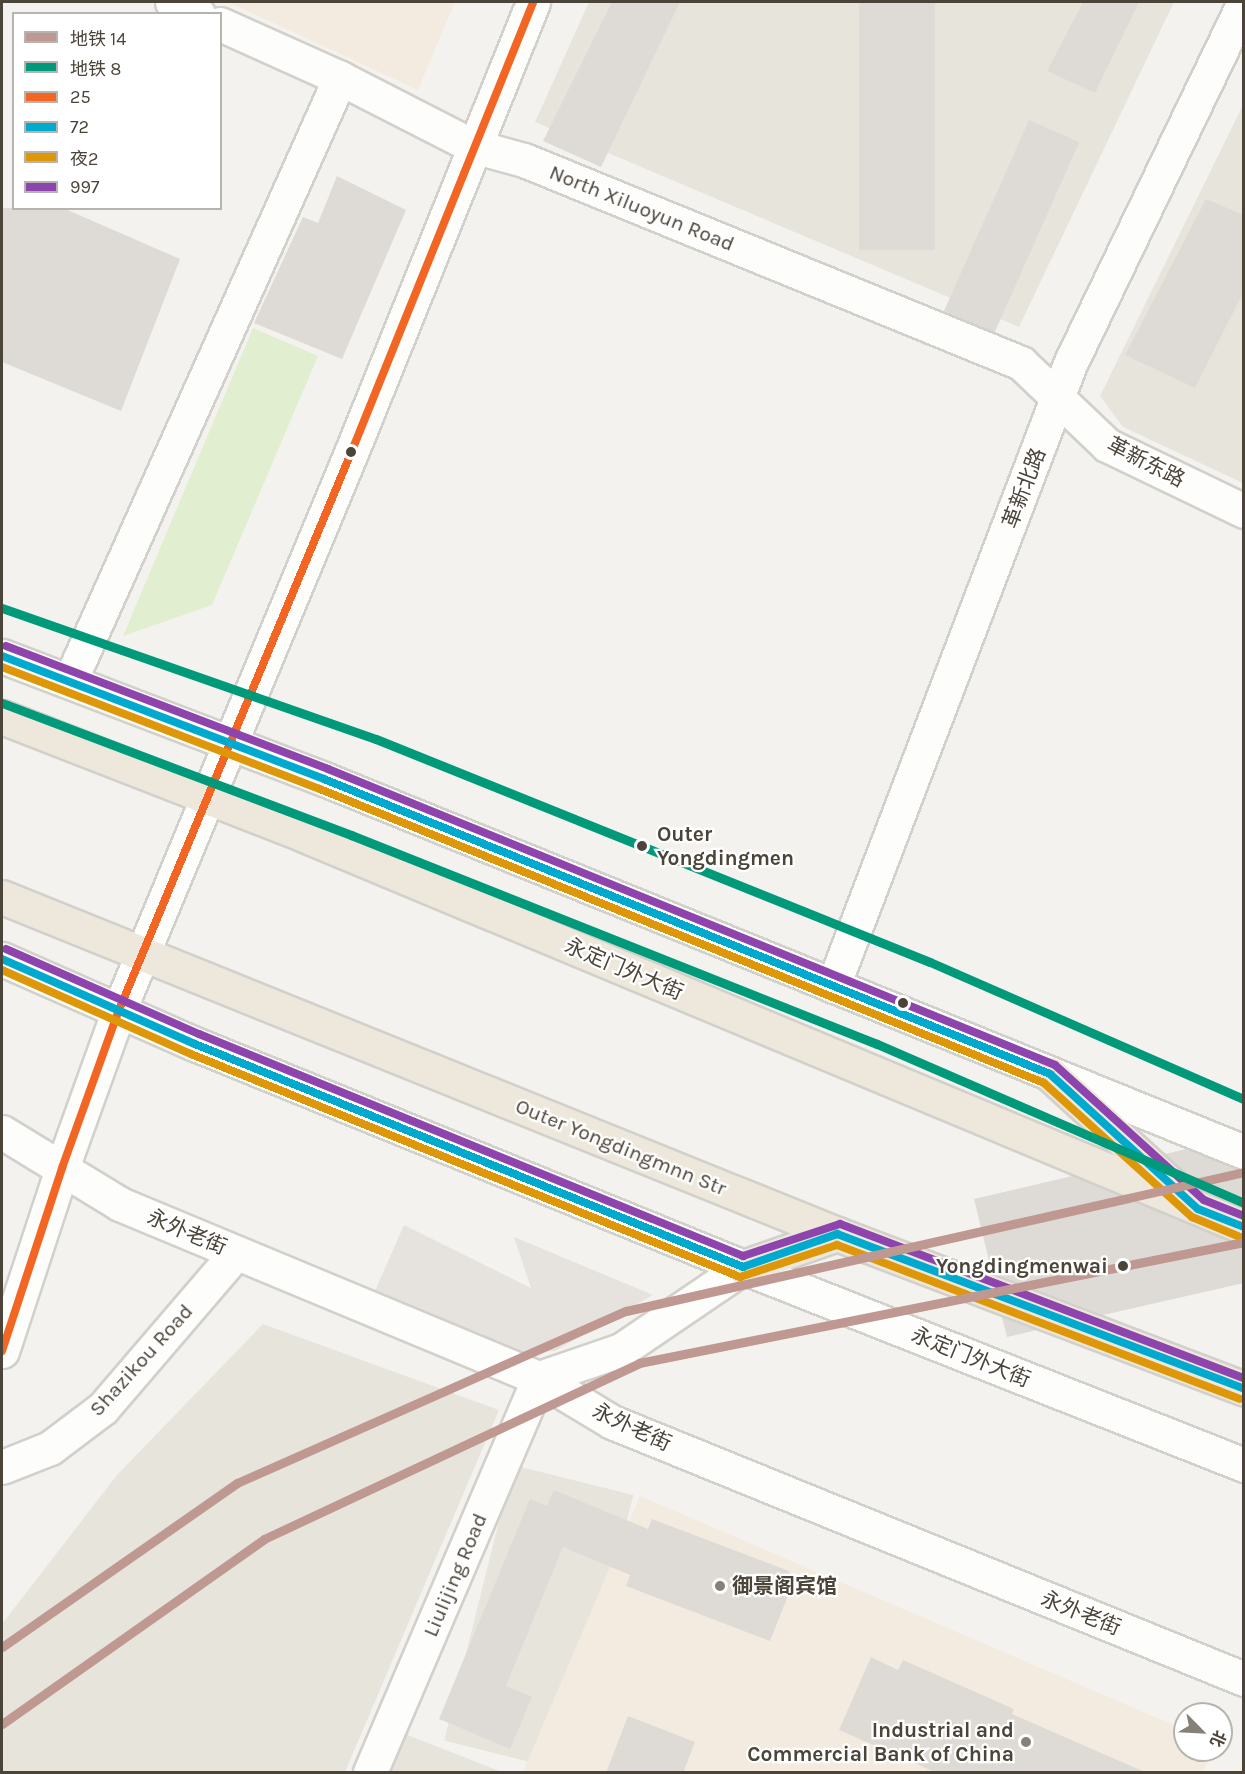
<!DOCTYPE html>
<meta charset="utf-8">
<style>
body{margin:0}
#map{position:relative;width:1245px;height:1774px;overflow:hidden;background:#f4f2ee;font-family:Karla,"Noto Sans SC",sans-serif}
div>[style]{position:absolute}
.residential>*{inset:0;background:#e7e4dc;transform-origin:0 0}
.commercial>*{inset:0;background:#f3ebdf}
.green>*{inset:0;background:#e1eecf}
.parking>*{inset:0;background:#e6e3df}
.building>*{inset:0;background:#dedbd6;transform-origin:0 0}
.roads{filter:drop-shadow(2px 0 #d2d0cb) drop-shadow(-2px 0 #d2d0cb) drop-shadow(0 2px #d2d0cb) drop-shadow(0 -2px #d2d0cb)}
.minor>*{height:33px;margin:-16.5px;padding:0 16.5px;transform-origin:16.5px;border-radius:16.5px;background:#fdfdfc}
.highway>*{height:33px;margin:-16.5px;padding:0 16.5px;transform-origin:16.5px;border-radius:16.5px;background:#ede8db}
.bus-1>*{height:8px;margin:-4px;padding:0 4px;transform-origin:4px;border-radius:4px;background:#f26522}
.bus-2>*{height:8px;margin:-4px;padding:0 4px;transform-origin:4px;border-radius:4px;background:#00a9ce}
.bus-3>*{height:8px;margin:-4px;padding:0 4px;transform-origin:4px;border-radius:4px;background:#dd9709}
.bus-4>*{height:8px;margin:-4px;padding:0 4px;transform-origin:4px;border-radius:4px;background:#8e44ad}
.metro-1>*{height:9px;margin:-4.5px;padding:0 4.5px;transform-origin:4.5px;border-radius:4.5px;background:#bf9891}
.metro-2>*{height:9px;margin:-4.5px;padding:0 4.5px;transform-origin:4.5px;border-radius:4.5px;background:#00997a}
.dots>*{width:16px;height:16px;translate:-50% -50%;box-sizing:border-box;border:3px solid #fff;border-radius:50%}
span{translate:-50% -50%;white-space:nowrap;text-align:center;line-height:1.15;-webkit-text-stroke:4.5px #fff;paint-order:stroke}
.street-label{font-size:21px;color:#4b4439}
.stop-label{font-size:21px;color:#4b4439;font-weight:700}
.left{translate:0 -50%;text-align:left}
.right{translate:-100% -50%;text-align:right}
.poi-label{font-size:21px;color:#4b4439;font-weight:700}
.frame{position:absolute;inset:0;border:3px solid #4b4439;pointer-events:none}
.legend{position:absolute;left:12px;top:12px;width:210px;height:198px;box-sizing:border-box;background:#fff;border:2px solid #b7b4b0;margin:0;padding:8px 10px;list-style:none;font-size:18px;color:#4b4439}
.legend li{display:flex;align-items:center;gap:12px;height:30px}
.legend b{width:30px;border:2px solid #b7b4b0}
.north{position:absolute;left:1173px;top:1702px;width:60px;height:60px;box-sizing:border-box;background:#fff;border:2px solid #b7b4b0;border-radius:50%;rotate:114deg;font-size:16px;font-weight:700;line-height:24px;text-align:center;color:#4b4439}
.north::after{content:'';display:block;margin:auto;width:21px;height:27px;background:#868178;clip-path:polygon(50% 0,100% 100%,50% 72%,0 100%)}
</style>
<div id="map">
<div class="residential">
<i style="clip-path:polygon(589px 2px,1174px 2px,1019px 327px,535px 122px)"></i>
<i style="clip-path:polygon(1243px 105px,1243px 483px,1123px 427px,1100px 396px)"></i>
<i style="clip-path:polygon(263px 1324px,499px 1410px,345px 1772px,2px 1772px,2px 1624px,117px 1475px)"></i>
<i style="left:513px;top:1465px;width:124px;height:284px;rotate:14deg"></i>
<i style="clip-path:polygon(405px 1734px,502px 1772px,388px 1772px)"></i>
</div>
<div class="commercial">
<i style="clip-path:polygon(228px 2px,455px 2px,418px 90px)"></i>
<i style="clip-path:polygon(640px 1496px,1185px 1730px,1185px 1750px,1213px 1750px,1203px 1772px,523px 1772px)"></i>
</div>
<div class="green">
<i style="clip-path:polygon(253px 328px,318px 356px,212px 605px,123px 636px)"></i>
</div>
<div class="parking">
<i style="clip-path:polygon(404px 1225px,531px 1288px,514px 1237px,653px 1295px,555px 1351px,515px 1353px,374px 1293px)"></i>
</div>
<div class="building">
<i style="clip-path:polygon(612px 2px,680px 2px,601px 167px,543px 141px)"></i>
<i style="left:859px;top:2px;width:76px;height:248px"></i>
<i style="clip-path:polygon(1083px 2px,1139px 2px,1095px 93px,1047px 71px)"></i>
<i style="left:1029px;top:120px;width:55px;height:209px;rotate:24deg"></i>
<i style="clip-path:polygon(337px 176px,406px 210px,342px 359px,254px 323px,303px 217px,318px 223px)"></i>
<i style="clip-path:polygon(1206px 199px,1244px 215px,1244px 291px,1195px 388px,1125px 355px)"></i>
<i style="clip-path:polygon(2px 208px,63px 208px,180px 259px,121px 411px,2px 362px)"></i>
<i style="clip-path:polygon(1186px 1149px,1244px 1170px,1244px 1206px,1199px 1188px,1165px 1154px)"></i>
<i style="clip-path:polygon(1072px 1176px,1244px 1245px,1244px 1283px,1103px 1315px,992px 1273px,974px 1199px)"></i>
<i style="clip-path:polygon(1002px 1317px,1037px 1330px,1007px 1337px)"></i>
<i style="clip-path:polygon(554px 1490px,648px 1529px,652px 1519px,789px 1571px,793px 1583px,770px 1641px,626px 1586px,630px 1575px,563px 1547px,506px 1686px,532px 1697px,510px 1749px,439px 1719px,530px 1499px,547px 1506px)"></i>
<i style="clip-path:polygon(871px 1657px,898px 1670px,903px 1660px,1014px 1709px,1012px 1714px,1147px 1773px,937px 1773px,839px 1730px)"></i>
<i style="clip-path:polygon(628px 1716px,695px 1742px,683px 1773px,606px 1773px)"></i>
</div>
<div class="roads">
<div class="minor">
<i style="left:172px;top:2px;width:29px;rotate:25deg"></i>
<i style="left:220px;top:24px;width:132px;rotate:24.2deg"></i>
<i style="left:340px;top:78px;width:149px;rotate:27.1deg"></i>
<i style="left:473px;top:146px;width:53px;rotate:15.4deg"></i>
<i style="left:524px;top:160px;width:537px;rotate:22.22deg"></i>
<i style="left:1021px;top:363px;width:119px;rotate:43.6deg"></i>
<i style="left:1107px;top:445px;width:152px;rotate:25.7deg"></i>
<i style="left:2px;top:656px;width:345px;rotate:20.9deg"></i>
<i style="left:324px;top:779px;width:993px;rotate:22.07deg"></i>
<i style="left:70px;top:681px;width:661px;rotate:-65.88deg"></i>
<i style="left:2px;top:959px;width:211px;rotate:23.8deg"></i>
<i style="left:195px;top:1044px;width:592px;rotate:22.14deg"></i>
<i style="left:743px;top:1267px;width:539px;rotate:21.56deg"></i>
<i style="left:833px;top:986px;width:666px;rotate:-69.14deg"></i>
<i style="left:1070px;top:364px;width:402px;rotate:-64.3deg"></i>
<i style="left:2px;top:1132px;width:138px;rotate:31.4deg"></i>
<i style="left:120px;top:1204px;width:454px;rotate:22.6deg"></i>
<i style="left:539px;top:1378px;width:85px;rotate:31.1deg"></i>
<i style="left:612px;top:1422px;width:682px;rotate:22.13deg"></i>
<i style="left:2px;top:1351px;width:193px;rotate:-71.8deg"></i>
<i style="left:62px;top:1168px;width:168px;rotate:-70.2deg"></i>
<i style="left:119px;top:1010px;width:603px;rotate:-67.39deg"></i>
<i style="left:351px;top:453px;width:486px;rotate:-68deg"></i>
<i style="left:539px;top:1378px;width:87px;rotate:-18.9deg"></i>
<i style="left:621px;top:1350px;width:148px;rotate:-34.2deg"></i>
<i style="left:2px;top:1467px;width:52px;rotate:-21.6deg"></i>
<i style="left:50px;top:1448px;width:66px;rotate:-37deg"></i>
<i style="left:103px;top:1408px;width:204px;rotate:-49.4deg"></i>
<i style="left:370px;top:1772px;width:429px;rotate:-66.8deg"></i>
</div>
<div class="highway">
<i style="left:2px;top:717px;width:324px;rotate:21.3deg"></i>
<i style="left:304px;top:835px;width:1018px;rotate:22.64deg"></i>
<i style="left:2px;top:897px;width:900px;rotate:21.98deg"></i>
<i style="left:837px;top:1234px;width:436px;rotate:20.8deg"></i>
<i style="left:1050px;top:1074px;width:178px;rotate:42.5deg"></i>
<i style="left:743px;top:1267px;width:100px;rotate:-19.3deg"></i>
</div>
</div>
<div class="bus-1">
<i style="left:2px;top:1351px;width:193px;rotate:-71.8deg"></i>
<i style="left:62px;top:1168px;width:168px;rotate:-70.2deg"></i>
<i style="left:119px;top:1010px;width:603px;rotate:-67.39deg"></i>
<i style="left:351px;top:453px;width:486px;rotate:-68deg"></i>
</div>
<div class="bus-2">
<i style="left:2px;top:656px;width:345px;rotate:20.9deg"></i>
<i style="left:324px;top:779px;width:784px;rotate:22.11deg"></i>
<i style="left:1050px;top:1074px;width:200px;rotate:42.4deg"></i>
<i style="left:1198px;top:1209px;width:49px;rotate:21.4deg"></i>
<i style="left:2px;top:959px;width:211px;rotate:23.8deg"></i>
<i style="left:195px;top:1044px;width:592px;rotate:22.14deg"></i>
<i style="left:743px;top:1267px;width:100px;rotate:-19.3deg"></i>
<i style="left:837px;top:1234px;width:436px;rotate:20.8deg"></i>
</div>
<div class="bus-3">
<i style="left:2px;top:667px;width:341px;rotate:21deg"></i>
<i style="left:320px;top:789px;width:781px;rotate:22.1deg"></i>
<i style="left:1044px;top:1083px;width:200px;rotate:42.2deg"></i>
<i style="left:1192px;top:1217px;width:52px;rotate:22.6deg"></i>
<i style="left:2px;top:970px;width:207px;rotate:24deg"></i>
<i style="left:191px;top:1054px;width:593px;rotate:22.11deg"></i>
<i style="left:740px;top:1277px;width:102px;rotate:-18.3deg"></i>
<i style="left:837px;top:1245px;width:431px;rotate:20.9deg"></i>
</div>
<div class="bus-4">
<i style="left:6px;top:646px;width:345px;rotate:20.9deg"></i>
<i style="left:328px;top:769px;width:785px;rotate:22.15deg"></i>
<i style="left:1055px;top:1065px;width:201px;rotate:42.2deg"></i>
<i style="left:1204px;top:1200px;width:43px;rotate:21.8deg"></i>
<i style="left:6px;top:949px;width:211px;rotate:23.8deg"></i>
<i style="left:199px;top:1034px;width:588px;rotate:22.2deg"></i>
<i style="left:743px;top:1256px;width:102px;rotate:-18.3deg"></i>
<i style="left:840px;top:1224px;width:432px;rotate:20.9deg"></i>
</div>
<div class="metro-1">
<i style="left:2px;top:1647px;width:287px;rotate:-34.9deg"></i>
<i style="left:237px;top:1483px;width:425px;rotate:-23.9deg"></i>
<i style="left:626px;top:1311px;width:633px;rotate:-12.68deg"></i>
<i style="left:2px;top:1724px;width:321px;rotate:-35.2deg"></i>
<i style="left:264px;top:1539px;width:414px;rotate:-25.1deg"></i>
<i style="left:639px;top:1363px;width:617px;rotate:-11.31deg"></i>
</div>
<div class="metro-2">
<i style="left:2px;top:608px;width:396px;rotate:19.3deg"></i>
<i style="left:376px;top:739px;width:597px;rotate:21.93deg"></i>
<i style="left:930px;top:962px;width:343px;rotate:23.6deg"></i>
<i style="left:2px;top:703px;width:373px;rotate:20.7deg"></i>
<i style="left:351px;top:835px;width:566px;rotate:21.67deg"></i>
<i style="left:877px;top:1044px;width:400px;rotate:23.4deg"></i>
</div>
<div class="dots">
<i style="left:351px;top:452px;background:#4b4439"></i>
<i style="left:642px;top:846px;background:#4b4439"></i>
<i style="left:903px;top:1003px;background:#4b4439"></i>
<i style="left:1123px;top:1266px;background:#4b4439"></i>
<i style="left:720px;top:1586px;background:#868178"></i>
<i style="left:1026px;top:1742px;background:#868178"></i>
</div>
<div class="street-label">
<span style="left:642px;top:208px;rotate:22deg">North Xiluoyun Road</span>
<span style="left:1146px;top:462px;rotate:27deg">革新东路</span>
<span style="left:1024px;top:488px;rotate:-69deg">革新北路</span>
<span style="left:624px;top:969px;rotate:23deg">永定门外大街</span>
<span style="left:621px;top:1147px;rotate:22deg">Outer Yongdingmnn Str</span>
<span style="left:187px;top:1232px;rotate:23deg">永外老街</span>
<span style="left:971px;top:1357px;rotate:22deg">永定门外大街</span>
<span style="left:141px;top:1360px;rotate:-48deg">Shazikou Road</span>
<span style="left:632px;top:1427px;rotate:25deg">永外老街</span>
<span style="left:455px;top:1575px;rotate:-67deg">Liulijing Road</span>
<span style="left:1081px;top:1613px;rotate:22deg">永外老街</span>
</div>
<div class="stop-label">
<span class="left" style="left:657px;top:846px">Outer<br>Yongdingmen</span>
<span class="right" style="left:1108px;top:1266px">Yongdingmenwai</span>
</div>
<div class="poi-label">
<span class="left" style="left:732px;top:1586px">御景阁宾馆</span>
<span class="right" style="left:1014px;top:1742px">Industrial and<br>Commercial Bank of China</span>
</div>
<div class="frame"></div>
<ul class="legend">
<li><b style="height:8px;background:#bf9891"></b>地铁 14</li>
<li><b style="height:8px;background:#00997a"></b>地铁 8</li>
<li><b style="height:8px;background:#f26522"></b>25</li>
<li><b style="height:8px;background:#00a9ce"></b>72</li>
<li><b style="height:8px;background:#dd9709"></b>夜2</li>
<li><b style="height:8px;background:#8e44ad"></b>997</li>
</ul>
<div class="north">北</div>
</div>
